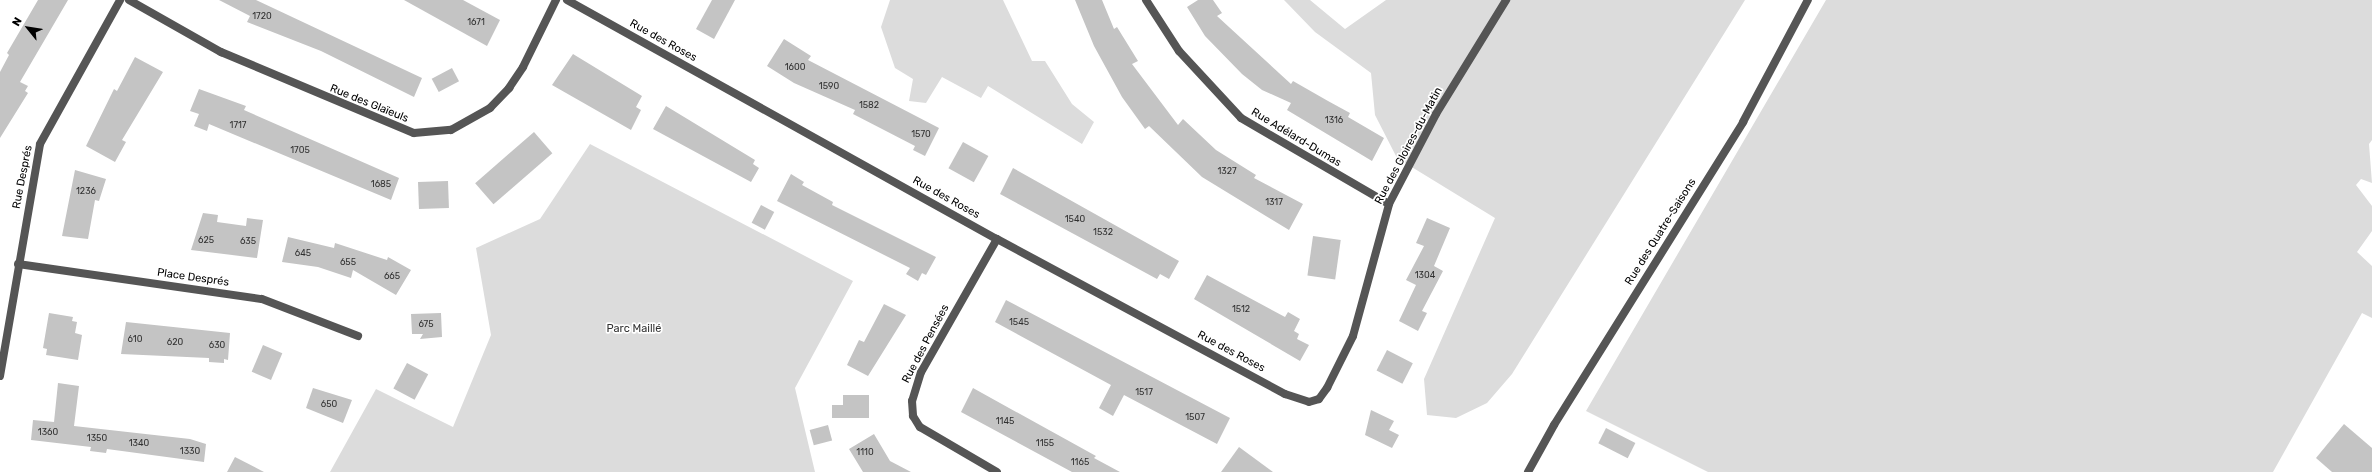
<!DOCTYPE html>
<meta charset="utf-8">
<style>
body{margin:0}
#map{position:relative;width:2372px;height:472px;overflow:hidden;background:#fff;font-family:Rubik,sans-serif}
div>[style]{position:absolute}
.green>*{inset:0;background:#dcdcdc}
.building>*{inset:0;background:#c4c4c4;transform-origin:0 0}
.minor>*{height:8px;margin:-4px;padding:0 4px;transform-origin:4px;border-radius:4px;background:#555}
.tertiary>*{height:8px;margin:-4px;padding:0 4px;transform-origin:4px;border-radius:4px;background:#555}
span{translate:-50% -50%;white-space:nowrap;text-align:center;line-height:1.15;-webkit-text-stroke:3.5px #fff;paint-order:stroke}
.number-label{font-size:9px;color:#313131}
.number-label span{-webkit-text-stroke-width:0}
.street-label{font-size:11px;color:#000}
.park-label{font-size:11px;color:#333}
.north{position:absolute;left:8px;top:8px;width:40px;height:40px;-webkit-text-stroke:3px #fff;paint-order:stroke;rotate:300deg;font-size:11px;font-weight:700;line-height:16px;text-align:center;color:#000}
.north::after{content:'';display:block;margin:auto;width:14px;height:18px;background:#000;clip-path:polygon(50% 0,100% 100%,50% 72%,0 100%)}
</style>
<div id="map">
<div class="green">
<i style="clip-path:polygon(890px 0,1003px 0,1032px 61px,1045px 61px,1072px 104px,1094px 122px,1082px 144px,988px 86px,981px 98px,942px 77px,926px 103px,909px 101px,913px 79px,895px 68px,881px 27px)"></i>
<i style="clip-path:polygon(1284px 0,1310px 0,1345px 29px,1386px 0,1745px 0,1512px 374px,1487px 403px,1456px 418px,1427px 415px,1424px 379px,1495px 218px,1397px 158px,1375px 115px,1371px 73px,1315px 32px)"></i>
<i style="clip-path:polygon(1826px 0,2372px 0,2372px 140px,2369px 144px,2372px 183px,2361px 179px,2356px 185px,2372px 206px,2372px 231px,2357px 252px,2372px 266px,2372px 318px,2362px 313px,2273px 472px,1708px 472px,1586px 411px)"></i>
<i style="clip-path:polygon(590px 144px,853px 281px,795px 388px,815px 472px,330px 472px,376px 389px,453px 427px,491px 335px,476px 248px,540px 219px)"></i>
</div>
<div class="building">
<i style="clip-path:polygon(38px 0,68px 0,20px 82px,28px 86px,25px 91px,28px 93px,0 138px,0 72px,9px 55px,7px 53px)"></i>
<i style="clip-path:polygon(219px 0,256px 0,422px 78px,414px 97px,321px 51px,247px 22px,250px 16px)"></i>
<i style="clip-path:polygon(404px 0,463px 0,500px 20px,487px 46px)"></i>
<i style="clip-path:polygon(712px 0,735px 0,714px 39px,696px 29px)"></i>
<i style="clip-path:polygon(1075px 0,1102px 0,1114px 29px,1117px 27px,1138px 61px,1132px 64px,1178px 125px,1183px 119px,1216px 150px,1256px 175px,1254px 178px,1303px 204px,1289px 230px,1202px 177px,1149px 126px,1145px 129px,1122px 97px,1094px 46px)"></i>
<i style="clip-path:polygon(1198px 0,1213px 0,1222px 13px,1217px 16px,1291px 84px,1293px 81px,1328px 101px,1350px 113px,1348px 117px,1384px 138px,1372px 161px,1287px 110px,1291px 103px,1262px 90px,1242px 74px,1205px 36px,1187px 7px)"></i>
<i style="clip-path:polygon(784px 39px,811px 56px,808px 60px,939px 128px,925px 156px,913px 150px,915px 146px,853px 114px,855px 110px,794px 83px,767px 66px)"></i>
<i style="clip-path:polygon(573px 54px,642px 96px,636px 107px,641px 110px,631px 130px,552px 85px)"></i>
<i style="clip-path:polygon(135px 57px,163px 72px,122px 140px,126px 142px,115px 162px,86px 146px,114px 89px,117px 91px)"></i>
<i style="left:452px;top:68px;width:15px;height:23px;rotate:62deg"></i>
<i style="clip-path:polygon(199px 89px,246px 106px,244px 110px,399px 178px,391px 200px,209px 124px,207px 131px,194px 126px,199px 114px,190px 111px)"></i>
<i style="clip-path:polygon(666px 106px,755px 160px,753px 164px,759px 168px,751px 182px,653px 129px)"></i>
<i style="left:534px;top:132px;width:28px;height:78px;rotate:49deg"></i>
<i style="left:963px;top:142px;width:29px;height:30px;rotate:29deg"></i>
<i style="clip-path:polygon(1013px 168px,1179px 261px,1169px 279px,1160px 274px,1157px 279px,1000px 194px)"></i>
<i style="clip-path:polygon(75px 170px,106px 179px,99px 201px,95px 200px,88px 239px,62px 236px)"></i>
<i style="clip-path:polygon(791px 174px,804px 182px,802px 185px,833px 202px,832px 205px,936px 257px,926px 275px,922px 273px,918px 281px,906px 274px,910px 268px,777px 201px)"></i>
<i style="left:448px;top:181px;width:27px;height:30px;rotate:88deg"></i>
<i style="left:761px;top:205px;width:15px;height:20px;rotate:28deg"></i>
<i style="clip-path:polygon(203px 213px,218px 215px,217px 222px,246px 226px,247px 218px,263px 220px,257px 258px,191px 250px)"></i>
<i style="clip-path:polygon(1427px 218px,1450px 228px,1434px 266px,1443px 271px,1422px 311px,1427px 313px,1418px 331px,1399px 321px,1416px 285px,1406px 280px,1424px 246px,1416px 243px)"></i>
<i style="left:1313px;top:236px;width:28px;height:40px;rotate:8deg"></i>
<i style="clip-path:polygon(288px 237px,334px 248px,335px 243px,387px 260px,388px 257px,411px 270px,396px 295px,353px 270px,351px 278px,318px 267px,282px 262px)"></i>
<i style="clip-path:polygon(1207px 275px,1285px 317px,1288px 312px,1300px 319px,1294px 331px,1299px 334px,1297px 339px,1309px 345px,1300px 361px,1194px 299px)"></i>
<i style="clip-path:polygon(1006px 300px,1230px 418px,1217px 444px,1124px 395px,1113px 416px,1099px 408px,1111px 385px,995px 322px)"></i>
<i style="clip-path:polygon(884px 304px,906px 315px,868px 376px,847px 365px,859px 340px,864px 342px)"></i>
<i style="clip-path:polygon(49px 313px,73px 317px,72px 321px,77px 322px,75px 333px,82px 335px,78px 360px,46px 355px,47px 349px,43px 348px)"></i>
<i style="clip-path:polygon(441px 313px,442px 337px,420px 339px,423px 334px,412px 334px,411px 314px)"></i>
<i style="clip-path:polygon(126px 322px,230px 333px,228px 360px,224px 359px,224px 363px,209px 362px,209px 358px,121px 354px)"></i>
<i style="left:263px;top:345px;width:21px;height:29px;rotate:23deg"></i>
<i style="left:1387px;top:350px;width:29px;height:23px;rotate:27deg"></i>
<i style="left:407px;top:363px;width:24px;height:29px;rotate:28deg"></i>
<i style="clip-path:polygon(58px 383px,79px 386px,74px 426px,190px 439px,206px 444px,204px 462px,107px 449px,106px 453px,90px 451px,91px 447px,31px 440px,33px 420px,54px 422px)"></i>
<i style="clip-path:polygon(313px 388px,352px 400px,343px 423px,306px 408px)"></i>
<i style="clip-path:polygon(973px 388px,1096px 456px,1094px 458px,1120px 472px,1072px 472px,961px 412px)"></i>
<i style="clip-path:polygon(843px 395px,869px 395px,869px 418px,832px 418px,832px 405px,843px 405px)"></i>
<i style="clip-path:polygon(1371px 410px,1394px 421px,1389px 430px,1399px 435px,1392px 448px,1365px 435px)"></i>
<i style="clip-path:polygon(2344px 424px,2372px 448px,2372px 472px,2332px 472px,2316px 458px)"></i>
<i style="left:828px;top:425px;width:16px;height:19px;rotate:75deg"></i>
<i style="left:1606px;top:428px;width:33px;height:17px;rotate:27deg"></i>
<i style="clip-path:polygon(874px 434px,890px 461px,911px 472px,863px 472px,849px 449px)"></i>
<i style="clip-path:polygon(1239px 447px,1273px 472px,1221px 472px)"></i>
<i style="clip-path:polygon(235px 457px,264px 472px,227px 472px)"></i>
</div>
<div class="minor">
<i style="left:129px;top:0;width:106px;rotate:29.5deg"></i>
<i style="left:221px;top:52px;width:209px;rotate:22.8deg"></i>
<i style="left:414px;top:133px;width:37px;rotate:-5deg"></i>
<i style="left:451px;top:130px;width:45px;rotate:-29.4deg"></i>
<i style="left:490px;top:108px;width:28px;rotate:-46deg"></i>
<i style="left:509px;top:88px;width:25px;rotate:-56deg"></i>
<i style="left:523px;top:67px;width:75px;rotate:-63.8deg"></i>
<i style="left:567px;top:0;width:492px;rotate:29.1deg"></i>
<i style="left:997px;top:239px;width:327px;rotate:28.3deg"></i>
<i style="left:1285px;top:394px;width:25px;rotate:18deg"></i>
<i style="left:1309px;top:402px;width:10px;rotate:-17deg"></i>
<i style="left:1319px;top:399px;width:14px;rotate:-54deg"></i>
<i style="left:1327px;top:388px;width:58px;rotate:-63.4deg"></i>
<i style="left:1353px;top:336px;width:137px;rotate:-74.7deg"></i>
<i style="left:1389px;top:204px;width:102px;rotate:-62.4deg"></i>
<i style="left:1436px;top:114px;width:134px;rotate:-58.4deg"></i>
<i style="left:1146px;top:0;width:61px;rotate:57.1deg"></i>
<i style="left:1179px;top:51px;width:91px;rotate:47.2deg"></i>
<i style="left:1241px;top:118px;width:171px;rotate:30.2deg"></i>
<i style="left:997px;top:239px;width:153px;rotate:119.7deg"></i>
<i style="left:921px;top:372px;width:30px;rotate:107deg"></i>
<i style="left:912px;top:401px;width:15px;rotate:86deg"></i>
<i style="left:913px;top:416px;width:13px;rotate:58deg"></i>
<i style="left:920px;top:427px;width:89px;rotate:30.3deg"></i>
<i style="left:18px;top:264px;width:246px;rotate:8.2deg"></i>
<i style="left:262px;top:299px;width:103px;rotate:21.1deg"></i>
<i style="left:0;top:376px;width:235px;rotate:-80.2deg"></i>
<i style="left:40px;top:144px;width:165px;rotate:-60.9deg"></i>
</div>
<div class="tertiary">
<i style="left:1528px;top:472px;width:54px;rotate:-61deg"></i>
<i style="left:1554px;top:425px;width:357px;rotate:-58deg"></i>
<i style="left:1743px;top:122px;width:138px;rotate:-62deg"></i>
</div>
<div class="number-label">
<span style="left:262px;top:16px">1720</span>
<span style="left:476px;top:22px">1671</span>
<span style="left:795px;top:67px">1600</span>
<span style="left:829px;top:86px">1590</span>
<span style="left:869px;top:105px">1582</span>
<span style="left:1334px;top:120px">1316</span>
<span style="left:238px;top:125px">1717</span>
<span style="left:921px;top:134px">1570</span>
<span style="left:300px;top:150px">1705</span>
<span style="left:1227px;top:171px">1327</span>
<span style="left:381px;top:184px">1685</span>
<span style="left:86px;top:191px">1236</span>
<span style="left:1274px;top:202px">1317</span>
<span style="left:1075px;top:219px">1540</span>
<span style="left:1103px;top:232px">1532</span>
<span style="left:206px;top:240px">625</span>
<span style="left:248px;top:241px">635</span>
<span style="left:303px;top:253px">645</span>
<span style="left:348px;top:262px">655</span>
<span style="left:1425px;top:275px">1304</span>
<span style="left:392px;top:276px">665</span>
<span style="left:1241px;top:309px">1512</span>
<span style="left:1019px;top:322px">1545</span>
<span style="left:426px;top:324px">675</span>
<span style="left:135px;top:339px">610</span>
<span style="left:175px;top:342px">620</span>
<span style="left:217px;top:345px">630</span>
<span style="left:1144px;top:392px">1517</span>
<span style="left:329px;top:404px">650</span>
<span style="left:1195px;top:417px">1507</span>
<span style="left:1005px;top:421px">1145</span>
<span style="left:48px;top:432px">1360</span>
<span style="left:97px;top:438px">1350</span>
<span style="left:139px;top:443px">1340</span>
<span style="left:1045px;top:443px">1155</span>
<span style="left:190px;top:451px">1330</span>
<span style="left:865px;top:452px">1110</span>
<span style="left:1080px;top:462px">1165</span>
</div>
<div class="street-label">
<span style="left:663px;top:41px;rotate:29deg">Rue des Roses</span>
<span style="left:369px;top:104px;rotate:22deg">Rue des Glaïeuls</span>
<span style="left:1296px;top:138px;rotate:31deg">Rue Adélard-Dumas</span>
<span style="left:1409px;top:146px;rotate:-62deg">Rue des Gloires-du-Matin</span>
<span style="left:23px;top:177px;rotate:-79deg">Rue Després</span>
<span style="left:946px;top:198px;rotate:29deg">Rue des Roses</span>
<span style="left:1661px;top:232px;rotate:-58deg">Rue des Quatre-Saisons</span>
<span style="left:193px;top:278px;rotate:8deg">Place Després</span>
<span style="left:926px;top:344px;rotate:-62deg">Rue des Pensées</span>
<span style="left:1231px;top:352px;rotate:28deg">Rue des Roses</span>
</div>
<div class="park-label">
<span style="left:634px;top:329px">Parc Maillé</span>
</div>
<div class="north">N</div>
</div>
